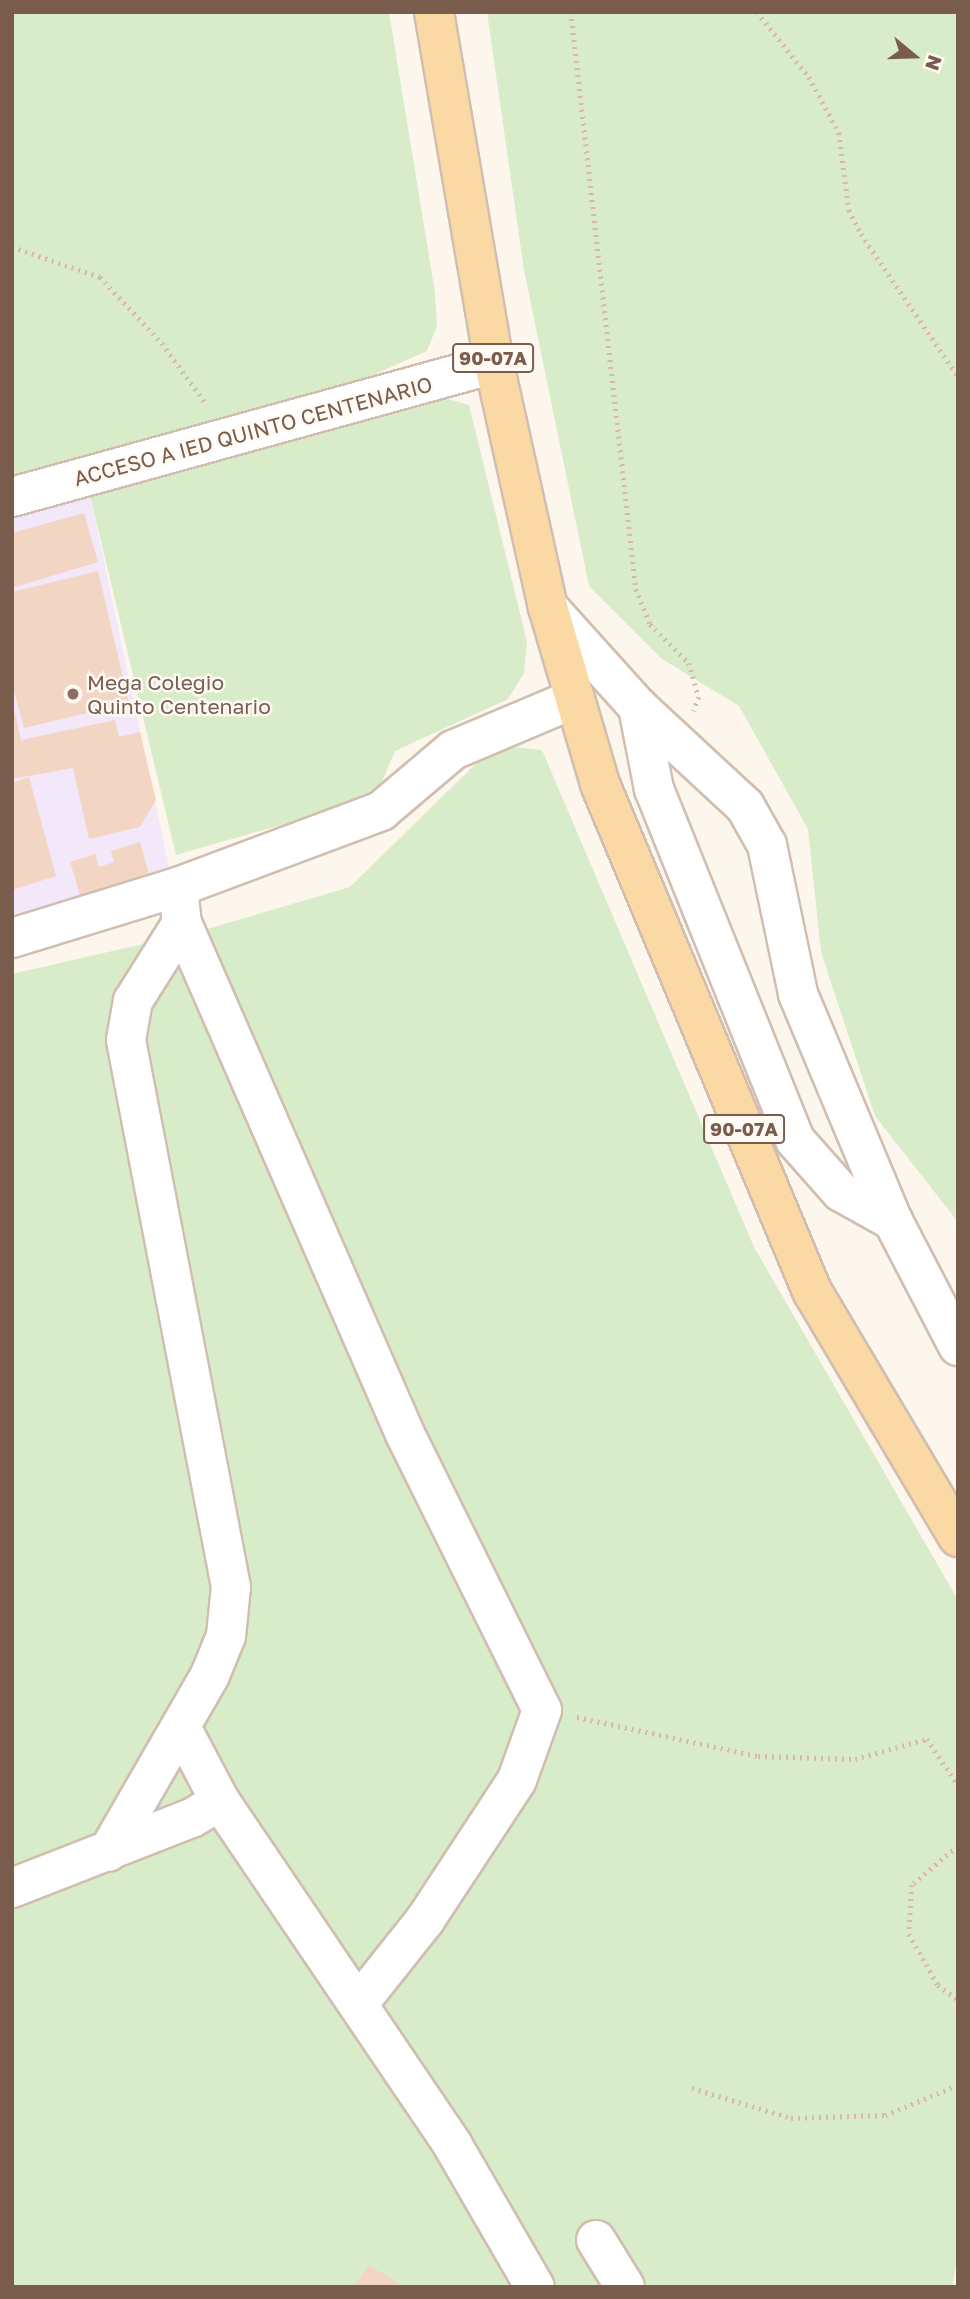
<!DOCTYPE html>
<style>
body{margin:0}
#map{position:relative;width:970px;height:2299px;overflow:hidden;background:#fdf6ec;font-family:"Golos Text",sans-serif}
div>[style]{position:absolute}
.education>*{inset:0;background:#f3e8fa}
.green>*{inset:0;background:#d8ecc9}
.building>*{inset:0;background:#f3d5c3}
.path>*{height:4.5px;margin-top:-2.25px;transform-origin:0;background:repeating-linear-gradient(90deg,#d9b8a5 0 2px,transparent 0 7px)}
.roads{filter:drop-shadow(2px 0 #d1beb0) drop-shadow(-2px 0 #d1beb0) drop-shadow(0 2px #d1beb0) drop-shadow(0 -2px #d1beb0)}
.minor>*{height:38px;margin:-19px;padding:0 19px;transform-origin:19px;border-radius:19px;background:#fff}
.major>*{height:38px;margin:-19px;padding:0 19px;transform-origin:19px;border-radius:19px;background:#fbd9a5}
.dots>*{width:19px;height:19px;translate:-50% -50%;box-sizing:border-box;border:4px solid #fffaf3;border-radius:50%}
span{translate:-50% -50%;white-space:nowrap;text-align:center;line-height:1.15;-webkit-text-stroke:5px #fffaf3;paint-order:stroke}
.shield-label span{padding:2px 5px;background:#fffaf3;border:2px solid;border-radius:5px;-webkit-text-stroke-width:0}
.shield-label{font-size:19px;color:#7a5c4d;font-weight:700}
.street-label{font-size:21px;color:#7a5c4d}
.education-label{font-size:21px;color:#785e54}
.left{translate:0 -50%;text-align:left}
.frame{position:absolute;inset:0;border:14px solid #7a5c4d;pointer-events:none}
.north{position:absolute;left:879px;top:21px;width:70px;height:70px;-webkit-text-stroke:5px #fffaf3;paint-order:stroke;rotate:109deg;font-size:19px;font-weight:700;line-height:28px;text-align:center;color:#7a5c4d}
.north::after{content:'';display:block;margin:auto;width:24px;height:32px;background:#7a5c4d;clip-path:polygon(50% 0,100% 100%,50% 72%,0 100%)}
</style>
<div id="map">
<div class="education">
<i style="clip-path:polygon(89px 491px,171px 876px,12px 920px,12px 513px)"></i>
</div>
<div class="green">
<i style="clip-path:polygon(12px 12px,389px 12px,435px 293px,437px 326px,427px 351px,355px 383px,12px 484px)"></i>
<i style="clip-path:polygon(487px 12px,958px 12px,958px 1222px,875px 1116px,821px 952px,808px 829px,739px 706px,662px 659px,589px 586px,524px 270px)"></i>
<i style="clip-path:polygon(438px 396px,469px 405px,527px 642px,524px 673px,508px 699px,395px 751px,375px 798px,176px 855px,89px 491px)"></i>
<i style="clip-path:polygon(495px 745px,542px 750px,754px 1247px,958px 1600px,958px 2254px,952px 2287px,12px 2287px,12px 974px,204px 930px,350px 887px)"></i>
</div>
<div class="building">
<i style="clip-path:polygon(84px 513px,98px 562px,12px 588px,12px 533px)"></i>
<i style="clip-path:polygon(98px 571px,129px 703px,24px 728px,12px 683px,12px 592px)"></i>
<i style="clip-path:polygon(12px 700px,21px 740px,115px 720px,119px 737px,140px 732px,156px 800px,140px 827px,89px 839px,73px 768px,12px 779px)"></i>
<i style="clip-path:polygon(29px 777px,56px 876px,12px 890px,12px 783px)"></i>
<i style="clip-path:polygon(140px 842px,150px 878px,81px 898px,70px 862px,95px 854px,99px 867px,114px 862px,111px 851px)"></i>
<i style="clip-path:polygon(369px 2265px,404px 2287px,354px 2287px)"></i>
</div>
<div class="path">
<i style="left:571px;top:12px;width:581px;rotate:83.57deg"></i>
<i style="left:636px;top:589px;width:38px;rotate:68deg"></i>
<i style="left:650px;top:624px;width:55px;rotate:45deg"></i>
<i style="left:689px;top:663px;width:35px;rotate:74deg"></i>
<i style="left:699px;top:697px;width:15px;rotate:110deg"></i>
<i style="left:757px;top:12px;width:83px;rotate:51.3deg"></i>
<i style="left:809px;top:77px;width:64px;rotate:61.8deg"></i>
<i style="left:839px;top:133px;width:78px;rotate:82.6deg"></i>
<i style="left:849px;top:210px;width:27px;rotate:63deg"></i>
<i style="left:861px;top:234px;width:172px;rotate:55.7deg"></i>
<i style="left:12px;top:247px;width:93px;rotate:18.8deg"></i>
<i style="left:100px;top:277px;width:91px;rotate:46.8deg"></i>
<i style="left:162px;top:343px;width:77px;rotate:54deg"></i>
<i style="left:577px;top:1717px;width:185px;rotate:12.2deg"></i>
<i style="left:758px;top:1756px;width:97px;rotate:1.8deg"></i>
<i style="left:855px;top:1759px;width:75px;rotate:-15.5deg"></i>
<i style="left:927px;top:1739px;width:55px;rotate:56deg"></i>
<i style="left:958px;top:1846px;width:60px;rotate:139.7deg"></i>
<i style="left:912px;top:1885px;width:49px;rotate:93.5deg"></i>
<i style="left:909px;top:1934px;width:59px;rotate:60.4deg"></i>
<i style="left:938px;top:1985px;width:25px;rotate:37deg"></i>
<i style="left:692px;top:2088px;width:103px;rotate:16.9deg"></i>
<i style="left:791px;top:2118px;width:94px;rotate:-1.8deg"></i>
<i style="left:885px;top:2115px;width:79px;rotate:-22.3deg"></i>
</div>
<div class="roads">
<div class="minor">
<i style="left:12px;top:497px;width:500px;rotate:-15.43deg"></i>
<i style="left:548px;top:607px;width:135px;rotate:48deg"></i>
<i style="left:638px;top:707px;width:146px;rotate:42.8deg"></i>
<i style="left:745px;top:806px;width:45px;rotate:60.6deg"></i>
<i style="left:767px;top:845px;width:152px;rotate:78.2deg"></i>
<i style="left:798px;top:994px;width:246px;rotate:67.3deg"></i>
<i style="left:893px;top:1221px;width:141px;rotate:62.5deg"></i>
<i style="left:638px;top:707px;width:84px;rotate:79deg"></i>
<i style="left:654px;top:789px;width:378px;rotate:68.1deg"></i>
<i style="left:795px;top:1140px;width:69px;rotate:48.5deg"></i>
<i style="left:841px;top:1192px;width:60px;rotate:29.1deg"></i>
<i style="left:178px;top:887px;width:36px;rotate:84deg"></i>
<i style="left:182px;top:923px;width:558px;rotate:66.42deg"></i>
<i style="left:405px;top:1434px;width:308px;rotate:63.6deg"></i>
<i style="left:542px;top:1710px;width:74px;rotate:109.7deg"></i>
<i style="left:517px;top:1780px;width:168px;rotate:123.3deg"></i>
<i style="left:425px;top:1920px;width:106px;rotate:128.5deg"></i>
<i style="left:12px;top:938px;width:174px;rotate:-17.1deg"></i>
<i style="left:178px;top:887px;width:217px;rotate:-20.5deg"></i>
<i style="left:381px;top:811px;width:94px;rotate:-40.3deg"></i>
<i style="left:453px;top:750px;width:131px;rotate:-22.9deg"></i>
<i style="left:183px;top:1731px;width:79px;rotate:62.1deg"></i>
<i style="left:108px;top:1852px;width:204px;rotate:-60deg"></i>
<i style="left:210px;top:1675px;width:42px;rotate:-67.7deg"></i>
<i style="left:226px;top:1636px;width:49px;rotate:-84.2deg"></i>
<i style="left:231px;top:1587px;width:557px;rotate:-100.87deg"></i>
<i style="left:126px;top:1040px;width:40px;rotate:-80deg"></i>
<i style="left:133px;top:1001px;width:92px;rotate:-57.9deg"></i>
<i style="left:12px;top:1888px;width:193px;rotate:-21.3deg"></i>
<i style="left:192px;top:1818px;width:33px;rotate:-31deg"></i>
<i style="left:220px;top:1801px;width:414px;rotate:55.9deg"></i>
<i style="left:452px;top:2144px;width:165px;rotate:59.9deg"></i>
<i style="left:596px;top:2240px;width:55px;rotate:58.3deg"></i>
</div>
<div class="major">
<i style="left:434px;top:12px;width:357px;rotate:80.3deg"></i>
<i style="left:494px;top:364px;width:249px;rotate:77.5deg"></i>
<i style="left:548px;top:607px;width:184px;rotate:73.6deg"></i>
<i style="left:600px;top:784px;width:550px;rotate:67.31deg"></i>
<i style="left:812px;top:1291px;width:286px;rotate:59.3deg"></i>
</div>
</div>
<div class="dots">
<i style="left:73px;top:694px;background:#8d6e63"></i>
</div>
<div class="shield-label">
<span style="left:493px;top:358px">90-07A</span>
<span style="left:744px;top:1129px">90-07A</span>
</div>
<div class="street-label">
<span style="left:253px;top:431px;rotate:-15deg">ACCESO A IED QUINTO CENTENARIO</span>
</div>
<div class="education-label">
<span class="left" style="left:87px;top:694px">Mega Colegio<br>Quinto Centenario</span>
</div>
<div class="frame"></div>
<div class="north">N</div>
</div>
